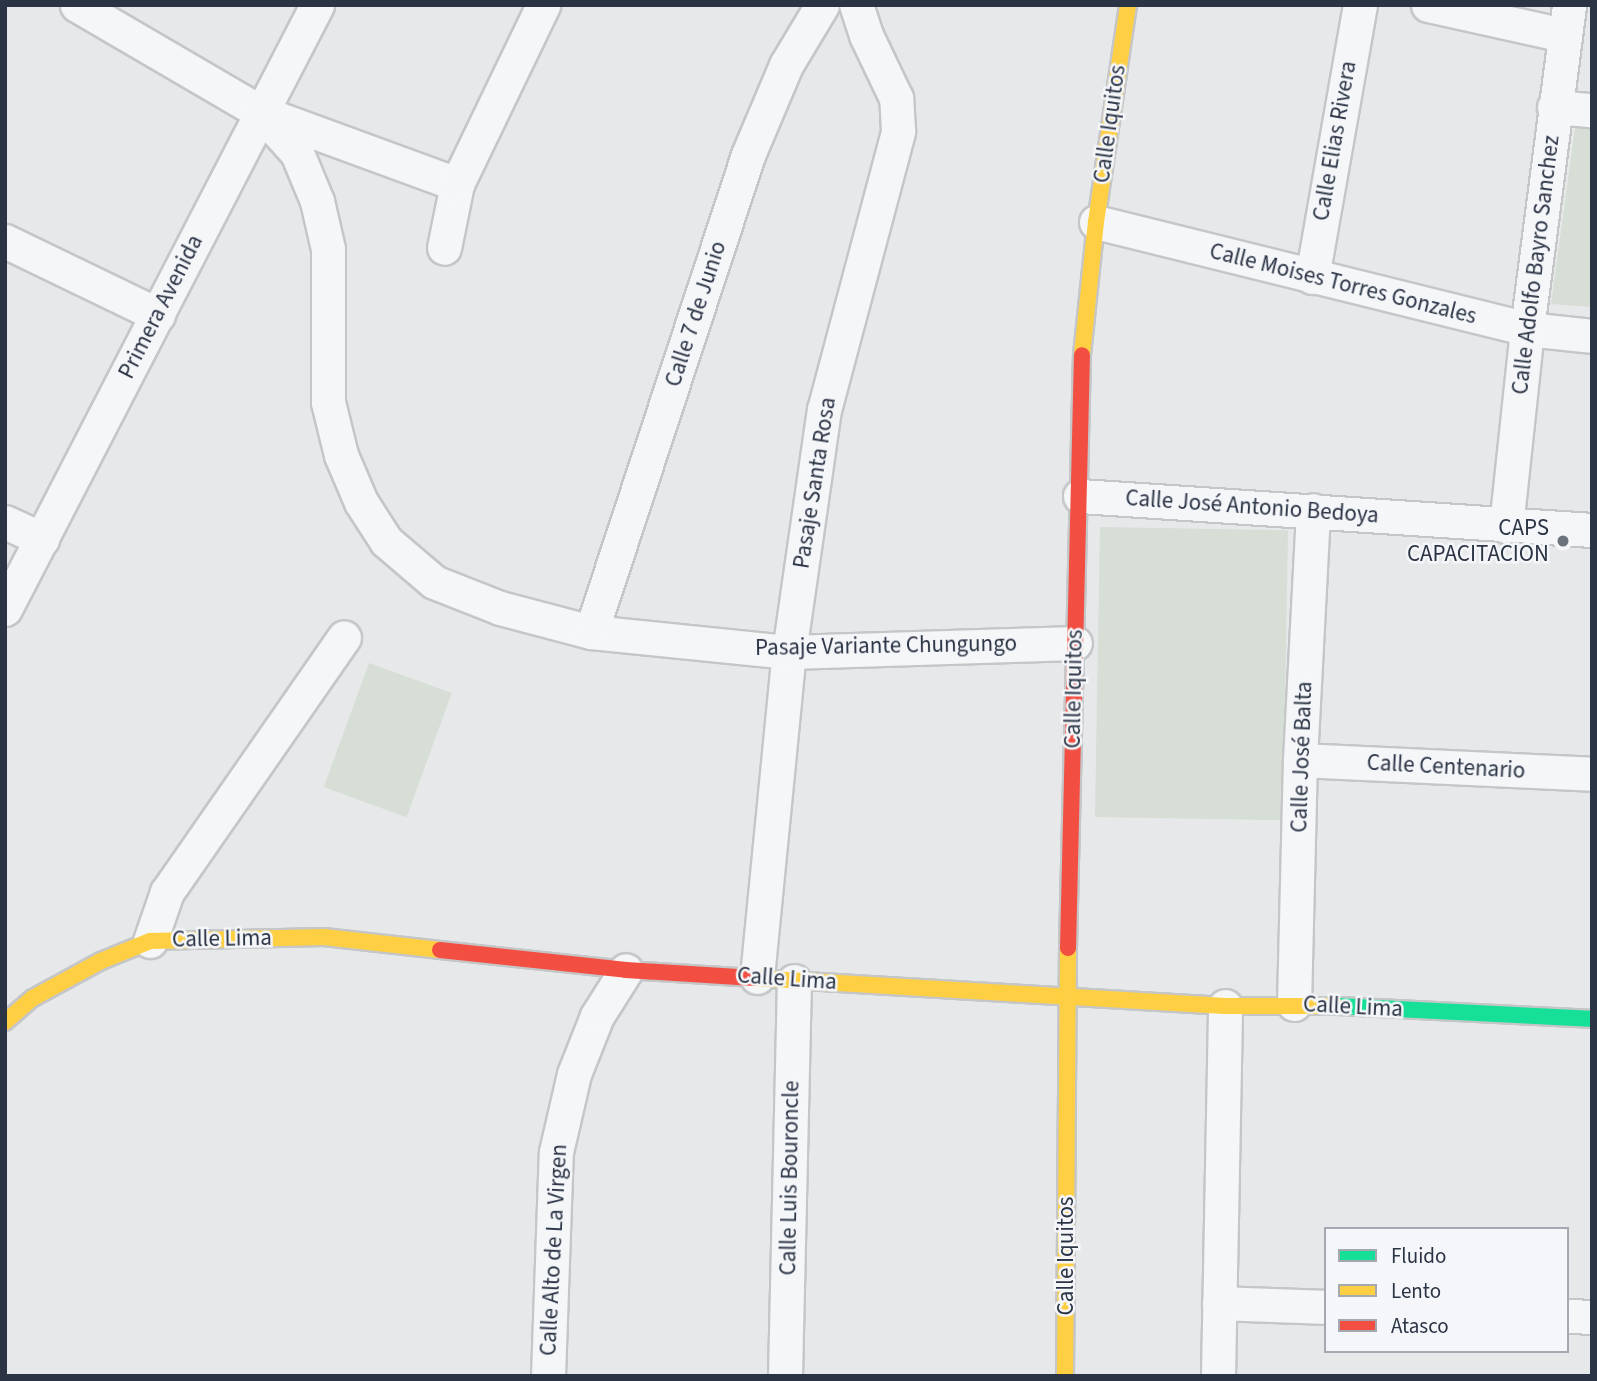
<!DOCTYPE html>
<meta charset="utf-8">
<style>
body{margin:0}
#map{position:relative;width:1597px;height:1381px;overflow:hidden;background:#e6e8ea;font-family:"Source Sans 3",sans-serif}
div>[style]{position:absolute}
.green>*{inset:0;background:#d6ded6;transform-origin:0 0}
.roads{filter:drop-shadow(2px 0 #c4c6c8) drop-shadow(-2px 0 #c4c6c8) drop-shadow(0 2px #c4c6c8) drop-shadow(0 -2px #c4c6c8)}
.street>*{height:33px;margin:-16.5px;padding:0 16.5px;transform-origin:16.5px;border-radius:16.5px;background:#f5f6f7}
.fast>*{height:16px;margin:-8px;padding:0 8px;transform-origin:8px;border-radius:8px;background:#16e098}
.slow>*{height:16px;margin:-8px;padding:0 8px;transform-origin:8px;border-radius:8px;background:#ffcf43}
.jam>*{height:16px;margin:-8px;padding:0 8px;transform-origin:8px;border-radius:8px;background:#f24e42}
.dots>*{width:19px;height:19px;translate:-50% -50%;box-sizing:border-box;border:4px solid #f4f6f9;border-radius:50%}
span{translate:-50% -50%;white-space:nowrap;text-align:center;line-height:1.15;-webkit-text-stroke:5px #f4f6f9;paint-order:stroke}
.street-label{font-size:23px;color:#2b3445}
.poi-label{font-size:23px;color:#2b3445}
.right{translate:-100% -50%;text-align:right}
.frame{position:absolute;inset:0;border:7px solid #2b3445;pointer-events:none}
.legend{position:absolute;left:1324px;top:1227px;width:245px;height:126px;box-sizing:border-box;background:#f4f6f9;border:2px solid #a4a8b1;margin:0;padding:9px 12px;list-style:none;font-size:21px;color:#2b3445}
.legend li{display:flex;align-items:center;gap:14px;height:35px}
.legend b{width:35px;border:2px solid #a4a8b1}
</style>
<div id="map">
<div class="green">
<i style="clip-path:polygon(1578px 106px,1592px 107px,1592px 307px,1551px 304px)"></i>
<i style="left:1100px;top:527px;width:188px;height:290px;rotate:1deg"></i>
<i style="left:369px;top:663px;width:88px;height:132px;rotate:20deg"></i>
</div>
<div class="roads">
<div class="street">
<i style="left:77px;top:5px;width:212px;rotate:30.3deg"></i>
<i style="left:260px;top:112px;width:210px;rotate:20.1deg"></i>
<i style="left:457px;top:184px;width:65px;rotate:101.5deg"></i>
<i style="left:1428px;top:5px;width:138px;rotate:12.5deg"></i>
<i style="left:1554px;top:107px;width:38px;rotate:5deg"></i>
<i style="left:260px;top:112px;width:55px;rotate:47.9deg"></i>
<i style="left:297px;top:153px;width:52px;rotate:67.4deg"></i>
<i style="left:317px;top:201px;width:49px;rotate:77.1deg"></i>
<i style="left:328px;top:249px;width:153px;rotate:90deg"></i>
<i style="left:328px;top:402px;width:55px;rotate:76.2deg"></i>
<i style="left:341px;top:455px;width:51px;rotate:66.9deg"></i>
<i style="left:361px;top:502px;width:46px;rotate:57.3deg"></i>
<i style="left:386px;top:541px;width:63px;rotate:40.5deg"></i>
<i style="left:434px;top:582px;width:71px;rotate:21.5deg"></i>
<i style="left:500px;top:608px;width:94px;rotate:14.8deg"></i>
<i style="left:591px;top:632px;width:199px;rotate:5.8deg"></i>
<i style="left:789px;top:652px;width:286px;rotate:-1.8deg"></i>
<i style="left:457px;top:184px;width:199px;rotate:-64.3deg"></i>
<i style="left:1096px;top:222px;width:444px;rotate:13.9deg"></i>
<i style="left:1527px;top:329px;width:65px;rotate:6.1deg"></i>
<i style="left:5px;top:241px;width:170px;rotate:25.8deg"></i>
<i style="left:1312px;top:277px;width:276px;rotate:-80deg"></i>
<i style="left:1080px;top:496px;width:513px;rotate:3.8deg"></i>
<i style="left:5px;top:522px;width:41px;rotate:24.7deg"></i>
<i style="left:1506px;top:526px;width:198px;rotate:-83.9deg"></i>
<i style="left:1527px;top:329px;width:327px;rotate:-82.6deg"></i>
<i style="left:5px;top:609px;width:680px;rotate:-62.68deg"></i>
<i style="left:591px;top:632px;width:502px;rotate:-71.78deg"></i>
<i style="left:748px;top:155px;width:98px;rotate:-67.1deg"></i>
<i style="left:786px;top:65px;width:70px;rotate:-59deg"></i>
<i style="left:1300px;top:760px;width:292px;rotate:2.7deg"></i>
<i style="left:150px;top:941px;width:52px;rotate:-70.9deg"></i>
<i style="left:167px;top:892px;width:310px;rotate:-55.2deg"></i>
<i style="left:757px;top:977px;width:327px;rotate:-84.4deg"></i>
<i style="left:789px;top:652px;width:245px;rotate:-81.8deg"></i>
<i style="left:824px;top:410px;width:289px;rotate:-75.1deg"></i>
<i style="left:898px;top:131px;width:33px;rotate:-93deg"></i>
<i style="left:896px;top:98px;width:70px;rotate:-115.5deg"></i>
<i style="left:866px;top:35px;width:32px;rotate:-108deg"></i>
<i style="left:1294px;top:1004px;width:244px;rotate:-88.6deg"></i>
<i style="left:1300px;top:760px;width:250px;rotate:-87deg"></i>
<i style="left:1219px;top:1303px;width:107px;rotate:2.1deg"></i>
<i style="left:1567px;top:1316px;width:25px;rotate:2deg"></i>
<i style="left:548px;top:1376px;width:224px;rotate:-88deg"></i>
<i style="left:556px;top:1152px;width:80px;rotate:-77deg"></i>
<i style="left:574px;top:1074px;width:62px;rotate:-68.4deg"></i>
<i style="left:597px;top:1016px;width:54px;rotate:-57.8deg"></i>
<i style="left:785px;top:1376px;width:395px;rotate:-88.7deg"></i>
<i style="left:1218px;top:1376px;width:370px;rotate:-88.9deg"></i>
</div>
<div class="fast">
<i style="left:1336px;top:1006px;width:256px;rotate:2.9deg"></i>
</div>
<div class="slow">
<i style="left:1082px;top:355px;width:134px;rotate:-84deg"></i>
<i style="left:1096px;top:222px;width:219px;rotate:-81.6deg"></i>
<i style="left:754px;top:978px;width:472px;rotate:3.4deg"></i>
<i style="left:1225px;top:1006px;width:111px"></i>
<i style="left:5px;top:1022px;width:37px;rotate:-41deg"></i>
<i style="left:33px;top:998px;width:77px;rotate:-28.6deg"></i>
<i style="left:101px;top:961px;width:53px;rotate:-22.2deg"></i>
<i style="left:150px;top:941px;width:174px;rotate:-1.3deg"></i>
<i style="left:324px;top:937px;width:117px;rotate:6.4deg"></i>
<i style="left:1065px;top:1376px;width:428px;rotate:-89.6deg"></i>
</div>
<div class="jam">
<i style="left:1068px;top:948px;width:593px;rotate:-88.65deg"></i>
<i style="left:440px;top:950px;width:187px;rotate:6.1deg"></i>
<i style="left:626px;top:970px;width:128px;rotate:3.6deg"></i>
</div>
</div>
<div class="dots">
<i style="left:1563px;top:541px;background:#6c737f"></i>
</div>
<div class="street-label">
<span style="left:1110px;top:124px;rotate:-82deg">Calle Iquitos</span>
<span style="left:1335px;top:141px;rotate:-80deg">Calle Elias Rivera</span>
<span style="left:1536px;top:265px;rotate:-83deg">Calle Adolfo Bayro Sanchez</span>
<span style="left:1343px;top:284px;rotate:14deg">Calle Moises Torres Gonzales</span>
<span style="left:161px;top:307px;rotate:-63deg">Primera Avenida</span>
<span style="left:696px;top:314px;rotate:-72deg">Calle 7 de Junio</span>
<span style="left:815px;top:483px;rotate:-81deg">Pasaje Santa Rosa</span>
<span style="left:1252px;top:507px;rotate:4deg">Calle José Antonio Bedoya</span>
<span style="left:886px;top:646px;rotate:-1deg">Pasaje Variante Chungungo</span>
<span style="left:1074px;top:689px;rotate:-89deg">Calle Iquitos</span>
<span style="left:1302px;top:757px;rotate:-88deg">Calle José Balta</span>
<span style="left:1446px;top:767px;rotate:3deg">Calle Centenario</span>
<span style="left:222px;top:939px;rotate:-1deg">Calle Lima</span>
<span style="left:787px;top:979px;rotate:4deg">Calle Lima</span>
<span style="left:1353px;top:1007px;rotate:3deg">Calle Lima</span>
<span style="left:790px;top:1178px;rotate:-89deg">Calle Luis Bouroncle</span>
<span style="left:554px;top:1250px;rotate:-87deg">Calle Alto de La Virgen</span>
<span style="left:1066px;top:1256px;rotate:-90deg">Calle Iquitos</span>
</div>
<div class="poi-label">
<span class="right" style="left:1549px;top:541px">CAPS<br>CAPACITACION</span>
</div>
<div class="frame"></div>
<ul class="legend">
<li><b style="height:9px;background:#16e098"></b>Fluido</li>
<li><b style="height:9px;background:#ffcf43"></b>Lento</li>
<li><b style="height:9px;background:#f24e42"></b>Atasco</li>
</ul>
</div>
